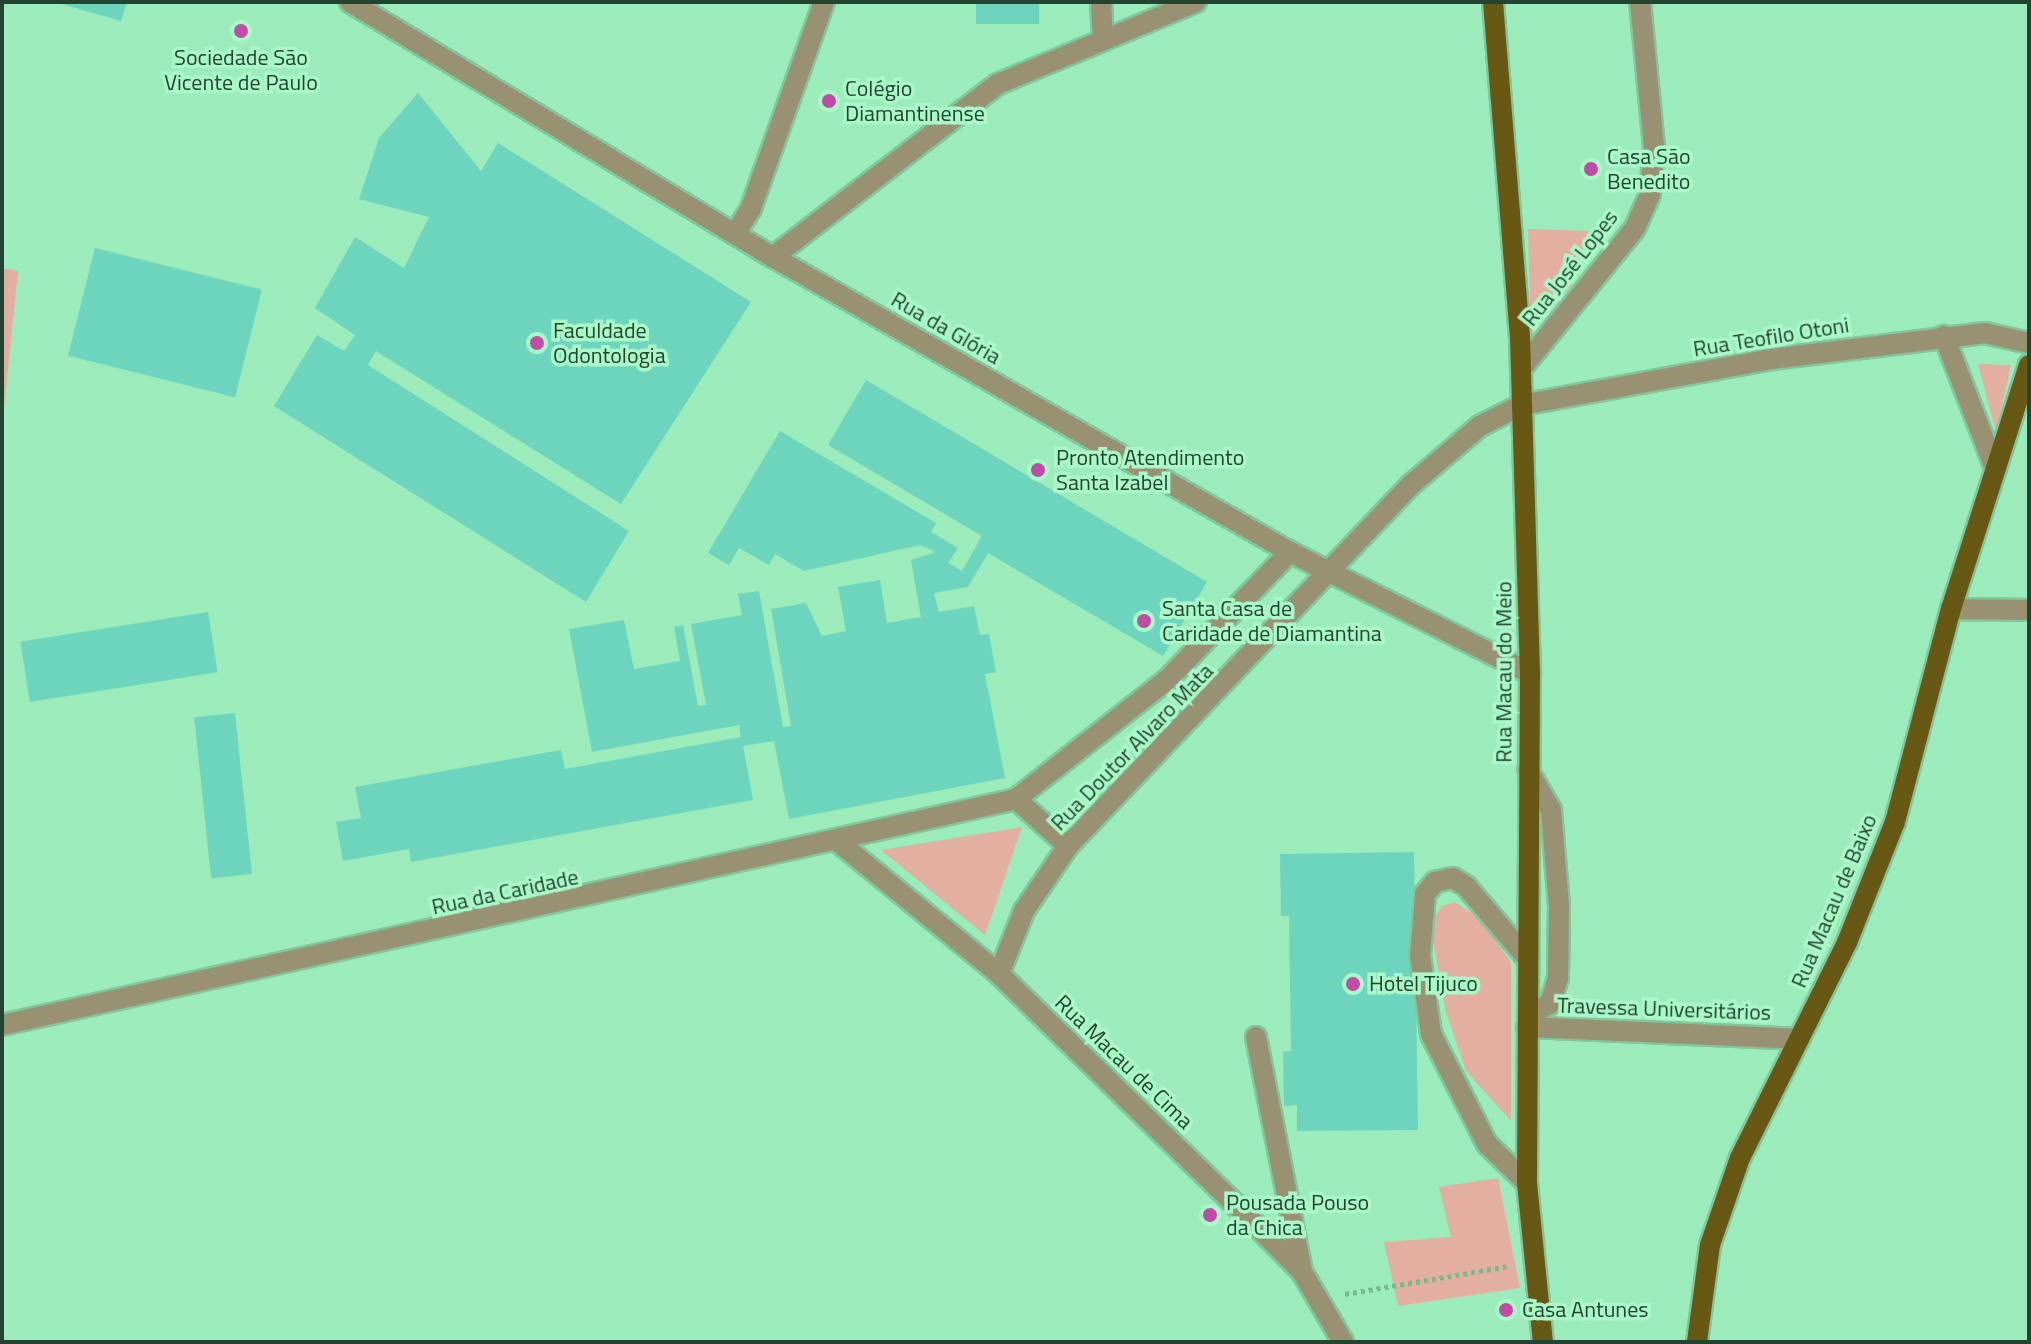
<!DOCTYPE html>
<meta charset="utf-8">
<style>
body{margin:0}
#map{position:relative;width:2031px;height:1344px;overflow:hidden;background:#9cebba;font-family:"Titillium Web",sans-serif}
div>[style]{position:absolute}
.green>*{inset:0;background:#e2afa0}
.building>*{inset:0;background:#6dd5bd;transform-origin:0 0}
.path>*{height:5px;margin-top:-2.5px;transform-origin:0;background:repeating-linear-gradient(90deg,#78b990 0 4px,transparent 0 8px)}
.roads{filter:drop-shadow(2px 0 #81c69c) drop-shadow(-2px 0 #81c69c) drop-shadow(0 2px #81c69c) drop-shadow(0 -2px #81c69c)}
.minor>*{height:20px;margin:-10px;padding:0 10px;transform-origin:10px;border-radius:10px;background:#999272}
.major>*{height:20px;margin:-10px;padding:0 10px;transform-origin:10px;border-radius:10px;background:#675814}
.dots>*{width:22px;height:22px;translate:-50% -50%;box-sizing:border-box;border:4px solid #a9f8c7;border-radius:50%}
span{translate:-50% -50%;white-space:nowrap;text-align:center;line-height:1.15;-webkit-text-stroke:7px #a9f8c7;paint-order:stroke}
.poi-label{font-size:22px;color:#234430}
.left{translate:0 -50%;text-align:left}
.street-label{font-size:22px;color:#234430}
.frame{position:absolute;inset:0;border:4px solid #234430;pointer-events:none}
</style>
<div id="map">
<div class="green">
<i style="clip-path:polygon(1528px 229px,1590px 231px,1571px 286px,1531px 334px)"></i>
<i style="clip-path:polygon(2px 268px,18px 271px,2px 428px)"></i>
<i style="clip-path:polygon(1978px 364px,2011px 365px,1996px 433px)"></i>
<i style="clip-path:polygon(1022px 827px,985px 935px,881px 850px)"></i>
<i style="clip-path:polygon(1455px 902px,1482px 920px,1511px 963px,1511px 1121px,1466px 1071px,1446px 1012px,1430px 924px,1442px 906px)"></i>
<i style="clip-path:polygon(1498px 1178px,1520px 1288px,1398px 1306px,1384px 1242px,1451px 1237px,1439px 1187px)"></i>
</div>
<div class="building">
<i style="clip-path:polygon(55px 2px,127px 2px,121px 21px)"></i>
<i style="left:976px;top:2px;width:63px;height:22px"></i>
<i style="clip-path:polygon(418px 93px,481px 171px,498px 143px,751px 302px,621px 504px,376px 351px,368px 365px,629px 531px,586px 602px,274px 406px,317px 335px,344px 351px,355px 335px,315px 308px,355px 237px,404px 268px,429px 217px,359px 199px,379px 138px)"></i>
<i style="left:95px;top:248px;width:172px;height:111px;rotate:14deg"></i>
<i style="clip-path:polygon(866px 380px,1207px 582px,1163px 656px,988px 553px,968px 587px,934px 593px,939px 612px,974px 606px,980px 635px,989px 634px,996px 672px,985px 674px,1005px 778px,789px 819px,774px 741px,743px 746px,753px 800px,411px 862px,409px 849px,343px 861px,336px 822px,361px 818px,355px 787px,561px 750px,565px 769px,741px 737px,739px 725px,592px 752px,569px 629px,624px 620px,634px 669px,680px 661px,674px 627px,683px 625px,698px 706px,706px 705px,691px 624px,742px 615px,738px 594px,759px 591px,783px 727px,791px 726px,771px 609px,806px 603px,822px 636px,846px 631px,838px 587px,880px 580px,887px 623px,921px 617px,911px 560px,936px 552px,920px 545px,804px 571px,775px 554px,769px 565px,739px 548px,729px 565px,708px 553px,780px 431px,936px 523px,931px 532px,958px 548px,948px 563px,962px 571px,982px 536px,828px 445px)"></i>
<i style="left:208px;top:612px;width:61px;height:190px;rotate:81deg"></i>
<i style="left:235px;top:713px;width:162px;height:41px;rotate:84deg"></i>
<i style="clip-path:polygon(1414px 852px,1418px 1130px,1297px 1131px,1297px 1105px,1284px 1106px,1283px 1052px,1291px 1051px,1289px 916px,1281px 916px,1280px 854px)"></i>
</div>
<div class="path">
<i style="left:1345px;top:1294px;width:166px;rotate:-9.7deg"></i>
</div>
<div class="roads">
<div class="minor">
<i style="left:350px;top:2px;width:494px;rotate:31.1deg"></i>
<i style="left:773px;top:257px;width:595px;rotate:29.71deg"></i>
<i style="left:1290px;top:552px;width:269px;rotate:26.8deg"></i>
<i style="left:1101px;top:2px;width:33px;rotate:87deg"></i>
<i style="left:735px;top:234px;width:31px;rotate:-58deg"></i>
<i style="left:751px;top:208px;width:219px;rotate:-70.5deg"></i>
<i style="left:773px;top:257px;width:284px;rotate:-37.6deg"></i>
<i style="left:998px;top:84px;width:214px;rotate:-22.5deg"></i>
<i style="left:1944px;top:336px;width:142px;rotate:68.9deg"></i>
<i style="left:1521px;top:369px;width:181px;rotate:-51deg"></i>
<i style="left:1635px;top:228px;width:37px;rotate:-66deg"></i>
<i style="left:1650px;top:194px;width:47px;rotate:-85.1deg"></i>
<i style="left:1654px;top:147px;width:146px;rotate:-95.5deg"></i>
<i style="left:1951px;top:609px;width:78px;rotate:0.7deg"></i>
<i style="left:1016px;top:799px;width:70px;rotate:42.1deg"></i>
<i style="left:841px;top:844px;width:205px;rotate:39.4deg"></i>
<i style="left:999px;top:974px;width:334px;rotate:44.3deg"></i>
<i style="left:1238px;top:1207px;width:91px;rotate:45.4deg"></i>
<i style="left:1302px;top:1272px;width:81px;rotate:59.6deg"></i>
<i style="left:999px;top:974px;width:68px;rotate:-68.4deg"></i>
<i style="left:1024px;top:911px;width:78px;rotate:-55.9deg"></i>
<i style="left:1068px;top:846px;width:499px;rotate:-46.5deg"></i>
<i style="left:1412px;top:484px;width:89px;rotate:-40.5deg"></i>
<i style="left:1480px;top:426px;width:46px;rotate:-27.1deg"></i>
<i style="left:1521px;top:405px;width:254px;rotate:-10.4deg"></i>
<i style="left:1771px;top:359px;width:216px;rotate:-6.9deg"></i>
<i style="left:1985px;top:333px;width:45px;rotate:12.8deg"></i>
<i style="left:1528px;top:1015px;width:25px;rotate:-27deg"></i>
<i style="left:1550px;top:1004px;width:27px;rotate:-73deg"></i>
<i style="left:1558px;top:978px;width:72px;rotate:-89.2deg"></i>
<i style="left:1559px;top:906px;width:96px;rotate:-94.8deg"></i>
<i style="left:1551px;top:810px;width:46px;rotate:-119.9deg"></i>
<i style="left:2px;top:1025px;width:1039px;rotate:-12.56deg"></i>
<i style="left:1016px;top:799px;width:195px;rotate:-38.3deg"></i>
<i style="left:1169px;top:678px;width:175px;rotate:-46.2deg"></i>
<i style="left:1527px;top:1027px;width:272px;rotate:2.5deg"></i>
<i style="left:1256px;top:1037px;width:239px;rotate:78.9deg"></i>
<i style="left:1527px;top:1183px;width:56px;rotate:-135.7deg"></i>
<i style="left:1487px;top:1144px;width:123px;rotate:-117deg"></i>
<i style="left:1431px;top:1034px;width:79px;rotate:-98deg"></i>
<i style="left:1420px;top:956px;width:62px;rotate:-85.4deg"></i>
<i style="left:1425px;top:894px;width:16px;rotate:-50deg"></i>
<i style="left:1435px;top:882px;width:18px;rotate:-13deg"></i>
<i style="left:1453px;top:878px;width:15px;rotate:32deg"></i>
<i style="left:1466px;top:886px;width:96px;rotate:49.7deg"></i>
</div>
<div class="major">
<i style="left:1493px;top:2px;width:336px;rotate:85.4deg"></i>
<i style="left:1520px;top:337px;width:336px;rotate:88.3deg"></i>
<i style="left:1530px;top:673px;width:510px;rotate:90.34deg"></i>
<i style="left:1527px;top:1183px;width:160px;rotate:84.3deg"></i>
<i style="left:1697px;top:1342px;width:98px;rotate:-82.4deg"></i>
<i style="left:1710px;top:1245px;width:92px;rotate:-71deg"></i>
<i style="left:1740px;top:1158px;width:243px;rotate:-63.6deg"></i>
<i style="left:1848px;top:940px;width:127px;rotate:-68.3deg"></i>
<i style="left:1895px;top:822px;width:220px;rotate:-75.3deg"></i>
<i style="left:1951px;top:609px;width:256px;rotate:-72.3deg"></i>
</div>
</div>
<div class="dots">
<i style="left:241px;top:31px;background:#bf4da7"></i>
<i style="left:829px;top:101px;background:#bf4da7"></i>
<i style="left:1591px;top:169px;background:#bf4da7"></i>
<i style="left:537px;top:343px;background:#bf4da7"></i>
<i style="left:1038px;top:470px;background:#bf4da7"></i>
<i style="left:1144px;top:621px;background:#bf4da7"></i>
<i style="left:1353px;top:984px;background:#bf4da7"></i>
<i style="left:1210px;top:1215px;background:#bf4da7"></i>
<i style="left:1506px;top:1310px;background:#bf4da7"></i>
</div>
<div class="poi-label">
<span style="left:241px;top:70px">Sociedade São<br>Vicente de Paulo</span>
<span class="left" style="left:845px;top:101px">Colégio<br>Diamantinense</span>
<span class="left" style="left:1607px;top:169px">Casa São<br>Benedito</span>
<span class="left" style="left:553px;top:343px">Faculdade<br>Odontologia</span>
<span class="left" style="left:1056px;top:470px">Pronto Atendimento<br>Santa Izabel</span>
<span class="left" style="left:1162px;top:621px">Santa Casa de<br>Caridade de Diamantina</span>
<span class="left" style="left:1369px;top:984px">Hotel Tijuco</span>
<span class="left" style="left:1226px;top:1215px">Pousada Pouso<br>da Chica</span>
<span class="left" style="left:1522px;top:1310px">Casa Antunes</span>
</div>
<div class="street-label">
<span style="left:1570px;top:268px;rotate:-52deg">Rua José Lopes</span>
<span style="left:946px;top:328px;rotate:30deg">Rua da Glória</span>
<span style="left:1771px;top:337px;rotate:-9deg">Rua Teofilo Otoni</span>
<span style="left:1504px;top:672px;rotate:-90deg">Rua Macau do Meio</span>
<span style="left:1132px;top:747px;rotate:-46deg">Rua Doutor Alvaro Mata</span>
<span style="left:505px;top:892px;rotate:-12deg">Rua da Caridade</span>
<span style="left:1834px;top:901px;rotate:-67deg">Rua Macau de Baixo</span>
<span style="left:1664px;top:1009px;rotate:2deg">Travessa Universitários</span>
<span style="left:1124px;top:1062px;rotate:44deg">Rua Macau de Cima</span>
</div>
<div class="frame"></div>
</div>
